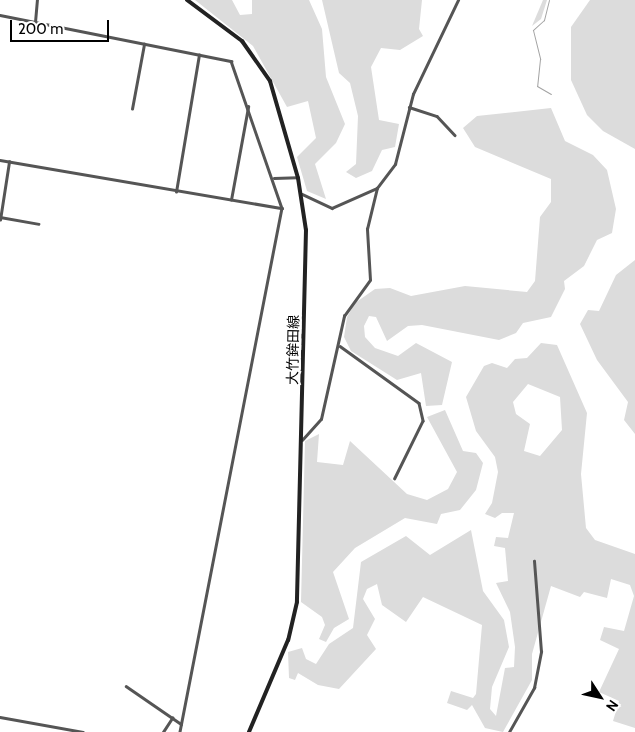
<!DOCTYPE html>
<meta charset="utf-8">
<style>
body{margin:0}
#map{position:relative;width:635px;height:732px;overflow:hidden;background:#fff;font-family:Cabin,"Noto Sans JP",sans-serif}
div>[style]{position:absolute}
.green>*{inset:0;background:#dcdcdc}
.stream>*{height:1px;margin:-0.5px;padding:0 0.5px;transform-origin:0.5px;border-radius:0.5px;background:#a3a3a3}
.minor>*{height:2.5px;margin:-1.25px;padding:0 1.25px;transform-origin:1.25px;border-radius:1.25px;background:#555}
.secondary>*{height:4px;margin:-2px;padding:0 2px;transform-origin:2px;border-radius:2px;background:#222}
span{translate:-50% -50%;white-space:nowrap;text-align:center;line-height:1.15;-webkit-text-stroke:4.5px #fff;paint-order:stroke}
.street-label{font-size:14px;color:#000}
.north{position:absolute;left:575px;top:672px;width:50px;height:50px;-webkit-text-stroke:4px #fff;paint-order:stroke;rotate:125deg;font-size:14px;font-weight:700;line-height:20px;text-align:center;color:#000}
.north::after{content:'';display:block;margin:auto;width:18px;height:22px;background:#000;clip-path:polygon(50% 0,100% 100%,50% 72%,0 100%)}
.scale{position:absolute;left:10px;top:20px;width:99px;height:22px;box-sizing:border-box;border:2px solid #000;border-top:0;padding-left:6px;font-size:15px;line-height:18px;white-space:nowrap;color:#000;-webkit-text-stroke:4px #fff;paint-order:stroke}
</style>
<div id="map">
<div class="green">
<i style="clip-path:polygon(195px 0,232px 0,240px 15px,252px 14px,252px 0,309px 0,322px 29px,326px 77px,345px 124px,336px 143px,315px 164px,326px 199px,307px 191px,297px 157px,316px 138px,308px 101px,287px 107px,253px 46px)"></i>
<i style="clip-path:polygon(322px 0,422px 0,419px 29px,423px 36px,400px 50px,381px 48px,371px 67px,379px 120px,399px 124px,395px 147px,382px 150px,372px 171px,356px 178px,346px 172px,356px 164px,358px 116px,350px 83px,339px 73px)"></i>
<i style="clip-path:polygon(543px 0,547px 0,541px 19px,532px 26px)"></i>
<i style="clip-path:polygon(590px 0,635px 0,635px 149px,603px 131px,587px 115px,571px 80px,571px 27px)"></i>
<i style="clip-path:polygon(551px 108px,565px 141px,593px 155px,607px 170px,616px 209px,612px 233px,597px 240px,584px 266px,564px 281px,565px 289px,551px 317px,523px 323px,516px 333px,499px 340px,422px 325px,408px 326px,387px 341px,376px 317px,369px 316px,364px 326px,365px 337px,375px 348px,398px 356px,416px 343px,452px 362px,442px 405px,426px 406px,421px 373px,397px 380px,351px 351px,344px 337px,347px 317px,355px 303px,375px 289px,390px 288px,411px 296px,465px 286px,527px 292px,535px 281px,540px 217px,551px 202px,551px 179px,475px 147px,463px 128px,477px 116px)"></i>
<i style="clip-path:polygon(635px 260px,635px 434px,624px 420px,628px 402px,597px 360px,580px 324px,588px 310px,599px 311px,616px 275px)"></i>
<i style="clip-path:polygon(evenodd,541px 343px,557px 345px,587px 413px,581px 474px,586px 528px,595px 540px,635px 554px,635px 728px,613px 721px,619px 701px,599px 692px,619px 649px,600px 640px,604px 627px,624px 631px,634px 596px,630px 585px,611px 579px,607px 598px,584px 592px,580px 597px,551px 586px,532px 654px,532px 680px,503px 732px,485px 728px,472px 705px,467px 710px,447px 703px,451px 691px,473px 698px,476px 694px,482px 625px,423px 597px,406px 622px,382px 605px,377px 584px,367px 589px,363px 599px,375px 619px,367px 635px,376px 649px,339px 689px,318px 685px,298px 673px,295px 680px,289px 678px,288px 652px,302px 648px,306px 659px,316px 664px,329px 644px,353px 628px,361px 562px,406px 536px,430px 555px,471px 530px,483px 591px,504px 620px,509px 647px,492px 687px,490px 709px,496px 716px,505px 668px,514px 667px,515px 647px,510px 612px,496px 583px,508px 581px,505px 548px,494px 546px,496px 537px,508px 538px,514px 513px,502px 513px,495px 518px,485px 514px,492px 503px,498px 472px,495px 457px,476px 431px,466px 397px,484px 366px,492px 363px,507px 368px,515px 359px,527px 358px,541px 343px,528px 384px,560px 397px,562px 430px,540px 456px,524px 451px,530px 424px,516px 414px,513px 402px,528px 384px)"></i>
<i style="clip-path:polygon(445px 410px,463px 451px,476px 453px,483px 463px,476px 490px,460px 510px,441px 514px,437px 524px,405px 518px,355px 548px,333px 572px,349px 619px,334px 628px,326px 642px,319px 639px,325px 625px,322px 617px,301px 602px,305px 441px,319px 434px,317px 462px,343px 465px,350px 441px,407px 494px,427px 500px,448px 489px,457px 472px,427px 417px)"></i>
</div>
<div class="stream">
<i style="left:549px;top:0;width:21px;rotate:104deg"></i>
<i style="left:544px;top:20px;width:15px;rotate:138deg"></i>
<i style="left:533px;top:30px;width:30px;rotate:76deg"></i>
<i style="left:540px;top:59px;width:27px;rotate:96deg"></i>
<i style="left:537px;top:86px;width:16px;rotate:30deg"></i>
</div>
<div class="minor">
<i style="left:0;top:15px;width:236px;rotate:11.3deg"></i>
<i style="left:231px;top:61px;width:156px;rotate:70.9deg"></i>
<i style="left:282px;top:208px;width:534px;rotate:101.02deg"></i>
<i style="left:35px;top:22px;width:22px;rotate:-85deg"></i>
<i style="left:409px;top:107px;width:29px;rotate:18deg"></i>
<i style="left:437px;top:116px;width:26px;rotate:47deg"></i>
<i style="left:132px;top:109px;width:66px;rotate:-79.5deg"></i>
<i style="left:0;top:160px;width:286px;rotate:9.7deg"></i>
<i style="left:274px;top:178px;width:23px;rotate:-2deg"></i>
<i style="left:176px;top:192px;width:139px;rotate:-80.5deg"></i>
<i style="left:302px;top:194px;width:33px;rotate:25deg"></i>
<i style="left:332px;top:208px;width:49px;rotate:-24deg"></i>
<i style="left:231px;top:200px;width:95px;rotate:-79.6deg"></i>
<i style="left:0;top:217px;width:39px;rotate:10deg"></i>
<i style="left:0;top:220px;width:59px;rotate:-81.2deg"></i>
<i style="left:340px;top:346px;width:97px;rotate:35.8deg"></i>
<i style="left:419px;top:403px;width:18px;rotate:77deg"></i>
<i style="left:423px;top:421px;width:64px;rotate:116.2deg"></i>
<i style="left:302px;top:440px;width:28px;rotate:-48deg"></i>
<i style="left:321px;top:419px;width:106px;rotate:-77.4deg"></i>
<i style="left:344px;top:316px;width:44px;rotate:-54.2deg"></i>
<i style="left:370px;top:280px;width:51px;rotate:-93.4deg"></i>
<i style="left:367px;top:229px;width:42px;rotate:-76.3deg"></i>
<i style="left:377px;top:188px;width:30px;rotate:-53deg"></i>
<i style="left:395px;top:164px;width:72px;rotate:-75.6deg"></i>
<i style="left:413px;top:94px;width:104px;rotate:-64.4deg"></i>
<i style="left:126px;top:686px;width:67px;rotate:34.6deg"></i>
<i style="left:0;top:717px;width:84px;rotate:10.2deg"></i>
<i style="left:163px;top:732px;width:17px;rotate:-57deg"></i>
<i style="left:509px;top:732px;width:51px;rotate:-60.4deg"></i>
<i style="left:534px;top:688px;width:37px;rotate:-79deg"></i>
<i style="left:541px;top:652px;width:91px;rotate:-94.4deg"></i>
</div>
<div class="secondary">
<i style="left:187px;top:0;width:69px;rotate:36.7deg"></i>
<i style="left:242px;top:41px;width:49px;rotate:55deg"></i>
<i style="left:270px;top:81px;width:101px;rotate:73.9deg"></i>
<i style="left:298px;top:178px;width:53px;rotate:81.3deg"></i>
<i style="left:306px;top:230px;width:372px;rotate:91.4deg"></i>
<i style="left:297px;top:602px;width:39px;rotate:103deg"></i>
<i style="left:288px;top:640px;width:100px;rotate:113deg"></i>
</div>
<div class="street-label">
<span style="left:293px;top:350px;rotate:-89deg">大竹鉾田線</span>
</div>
<div class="north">N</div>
<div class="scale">200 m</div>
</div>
